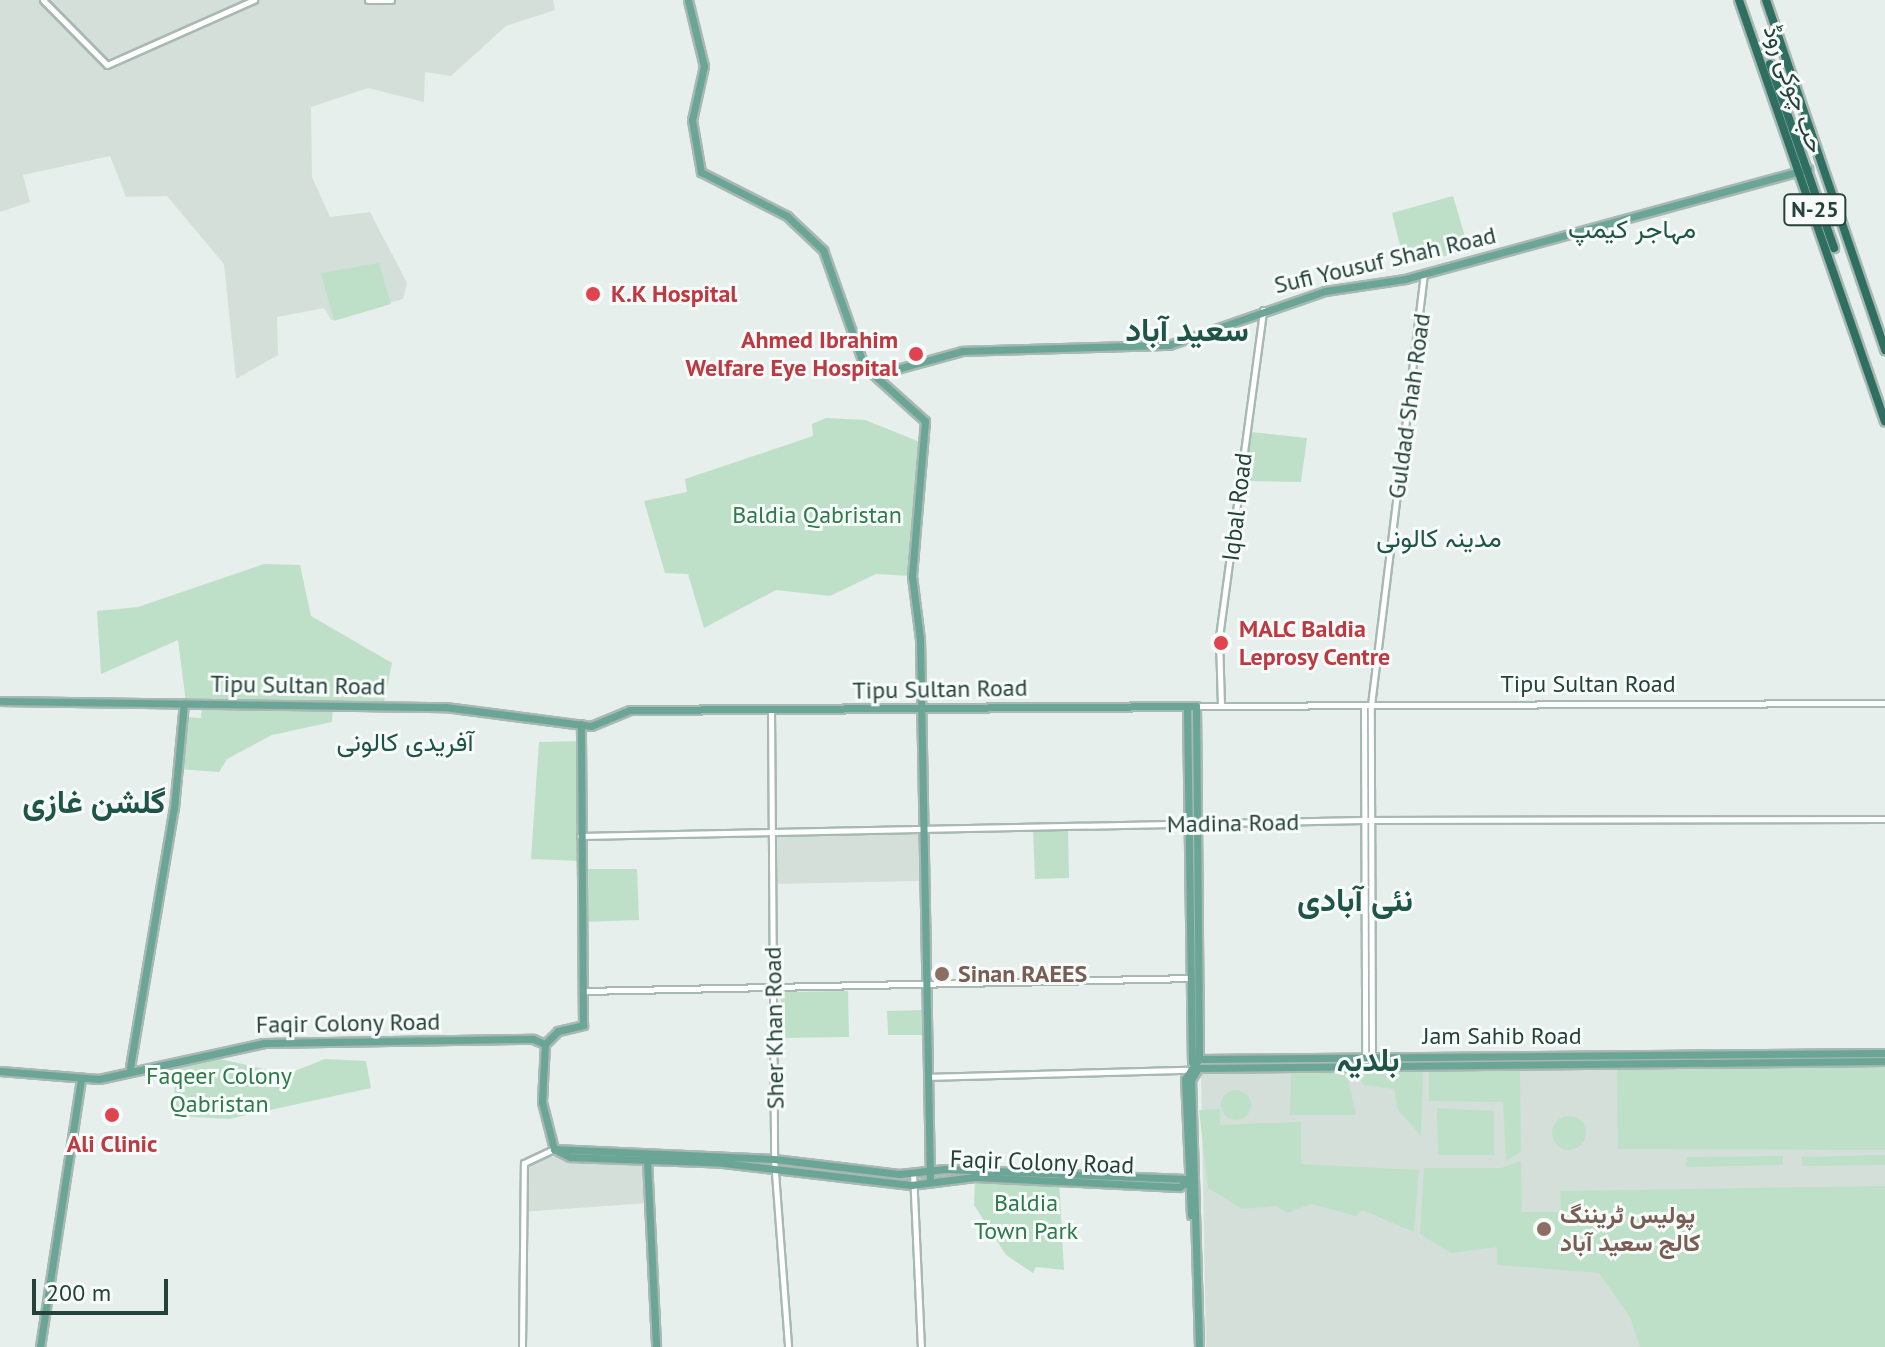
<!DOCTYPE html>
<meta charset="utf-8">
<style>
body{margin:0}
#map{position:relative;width:1885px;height:1347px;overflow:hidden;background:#e6efeb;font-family:"PT Sans",Vazirmatn,sans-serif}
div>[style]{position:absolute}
.built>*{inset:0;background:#d4dfda}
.green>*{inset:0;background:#bfe0c8}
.round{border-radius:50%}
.roads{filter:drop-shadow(2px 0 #a8b8b2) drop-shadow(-2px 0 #a8b8b2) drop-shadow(0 2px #a8b8b2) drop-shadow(0 -2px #a8b8b2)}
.minor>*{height:5px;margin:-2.5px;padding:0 2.5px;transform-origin:2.5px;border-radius:2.5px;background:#fff}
.major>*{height:7px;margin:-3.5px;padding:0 3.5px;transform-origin:3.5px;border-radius:3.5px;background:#6aa596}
.highway>*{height:8px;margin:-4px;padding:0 4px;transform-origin:4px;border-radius:4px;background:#2f6f62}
.dots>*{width:22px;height:22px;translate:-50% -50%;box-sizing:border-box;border:4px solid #f7fbf9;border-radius:50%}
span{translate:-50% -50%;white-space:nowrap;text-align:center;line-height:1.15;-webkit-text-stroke:6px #f7fbf9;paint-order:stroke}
.shield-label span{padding:2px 6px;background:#f7fbf9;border:2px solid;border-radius:6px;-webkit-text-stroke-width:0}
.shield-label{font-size:22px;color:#24423a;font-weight:700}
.street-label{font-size:24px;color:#24423a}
.health-label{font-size:24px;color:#be3a42;font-weight:700}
.left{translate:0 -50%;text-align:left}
.right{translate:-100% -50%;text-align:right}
.park-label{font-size:24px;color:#2d7a4b}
.education-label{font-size:24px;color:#785e54;font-weight:700}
.neighbourhood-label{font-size:26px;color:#1f5548}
.district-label{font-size:32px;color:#1f5548;font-weight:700}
.scale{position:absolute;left:32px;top:1279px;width:136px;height:36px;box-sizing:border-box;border:4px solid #24423a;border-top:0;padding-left:10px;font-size:24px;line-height:28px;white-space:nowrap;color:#24423a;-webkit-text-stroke:6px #f7fbf9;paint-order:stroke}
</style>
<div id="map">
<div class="built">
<div style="clip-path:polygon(0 0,553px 0,555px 10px,506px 26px,451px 76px,425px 72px,424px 102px,368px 88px,311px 107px,312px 177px,330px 217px,370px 212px,407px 283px,403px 299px,331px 320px,324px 308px,277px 317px,278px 355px,236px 379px,224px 264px,167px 196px,126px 197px,110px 156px,23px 175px,30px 202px,0 212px)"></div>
<div style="clip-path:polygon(923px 831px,922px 881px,772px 884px,772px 834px)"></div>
<div style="clip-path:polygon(1885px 1067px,1885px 1347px,1206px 1347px,1201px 1072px)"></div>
<div style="clip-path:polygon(562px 1156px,647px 1160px,649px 1203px,520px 1212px,525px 1159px)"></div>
</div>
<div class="green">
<div style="clip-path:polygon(1453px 196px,1469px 250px,1405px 266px,1392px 213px)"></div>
<div style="clip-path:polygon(379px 263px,391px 304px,334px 321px,321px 273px)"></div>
<div style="clip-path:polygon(826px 418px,865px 420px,925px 444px,911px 576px,876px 574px,830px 596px,776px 590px,704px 628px,688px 574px,665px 573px,644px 501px,687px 492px,685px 479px,813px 436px,812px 424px)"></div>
<div style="clip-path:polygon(1251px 432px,1307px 438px,1301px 482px,1246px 481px)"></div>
<div style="clip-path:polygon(264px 564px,300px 565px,311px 616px,392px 663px,383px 707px,333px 708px,332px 722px,272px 735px,227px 759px,219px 772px,178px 769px,183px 717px,201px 718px,202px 704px,186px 703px,178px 640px,101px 674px,97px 611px,138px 607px)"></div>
<div style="clip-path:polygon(579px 741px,580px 861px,531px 859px,539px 742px)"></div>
<div style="clip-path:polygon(1068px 828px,1069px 878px,1035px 879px,1033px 829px)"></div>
<div style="clip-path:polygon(580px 869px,637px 869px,639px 920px,580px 922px)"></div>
<div style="clip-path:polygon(848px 991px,849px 1037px,781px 1038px,781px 992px)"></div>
<div style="clip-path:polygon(925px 1010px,925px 1035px,888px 1035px,887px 1011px)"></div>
<div style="clip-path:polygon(215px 1058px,287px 1074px,325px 1059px,366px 1061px,371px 1088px,229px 1119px,176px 1116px,173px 1063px)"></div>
<div style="clip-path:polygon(1885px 1067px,1885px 1150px,1618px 1149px,1617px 1070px)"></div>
<div style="clip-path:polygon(1473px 1070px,1520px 1070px,1521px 1152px,1506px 1161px,1503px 1102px,1429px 1101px,1429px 1071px)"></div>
<div style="clip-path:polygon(1291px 1071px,1346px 1071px,1356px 1115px,1290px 1115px)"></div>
<div style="clip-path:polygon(1355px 1071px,1423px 1071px,1421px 1136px,1398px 1110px,1394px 1089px,1364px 1085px)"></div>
<div class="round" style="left:1221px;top:1090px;width:30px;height:30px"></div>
<div style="clip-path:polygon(1437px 1108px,1494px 1111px,1494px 1155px,1438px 1155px)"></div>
<div style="clip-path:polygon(1220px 1109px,1220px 1125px,1301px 1122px,1301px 1164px,1419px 1170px,1414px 1232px,1362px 1210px,1356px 1216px,1312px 1204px,1287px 1213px,1277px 1206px,1242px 1209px,1208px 1188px,1199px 1110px)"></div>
<div class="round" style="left:1552px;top:1116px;width:34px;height:34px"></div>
<div style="clip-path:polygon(1885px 1155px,1885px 1165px,1802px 1166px,1802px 1157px)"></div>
<div style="clip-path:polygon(1783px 1156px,1783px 1165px,1686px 1167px,1687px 1157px)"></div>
<div style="clip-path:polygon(1521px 1161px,1522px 1212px,1561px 1212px,1560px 1191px,1885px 1186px,1885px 1347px,1640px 1347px,1630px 1317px,1599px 1273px,1497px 1265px,1497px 1247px,1451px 1253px,1420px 1234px,1424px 1168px,1501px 1168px)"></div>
<div style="clip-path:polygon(975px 1177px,1059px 1179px,1064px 1270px,1036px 1267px,1033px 1273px,1006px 1255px,974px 1205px)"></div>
</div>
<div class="roads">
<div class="minor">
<div style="left:43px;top:0;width:91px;rotate:45.4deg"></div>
<div style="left:107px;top:65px;width:161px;rotate:-23.9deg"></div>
<div style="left:368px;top:0;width:23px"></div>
<div style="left:1364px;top:705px;width:360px;rotate:89.8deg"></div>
<div style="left:1196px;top:706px;width:689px;rotate:-0.25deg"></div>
<div style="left:1221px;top:706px;width:69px;rotate:-91.7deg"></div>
<div style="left:1219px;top:637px;width:330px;rotate:-82.3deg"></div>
<div style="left:771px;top:709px;width:450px;rotate:89.6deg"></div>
<div style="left:774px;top:1159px;width:189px;rotate:85.7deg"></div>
<div style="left:580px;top:836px;width:783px;rotate:-1.17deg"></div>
<div style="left:1363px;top:820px;width:522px;rotate:-0.11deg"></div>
<div style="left:583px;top:991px;width:608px;rotate:-1.22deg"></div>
<div style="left:1372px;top:1065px;width:360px;rotate:-90.2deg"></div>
<div style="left:1371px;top:705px;width:434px;rotate:-83deg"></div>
<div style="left:928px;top:1077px;width:258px;rotate:-1.6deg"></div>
<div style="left:913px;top:1172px;width:175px;rotate:87.4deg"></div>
<div style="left:522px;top:1347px;width:184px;rotate:-89.4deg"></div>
<div style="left:524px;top:1163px;width:33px;rotate:-25deg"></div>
</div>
<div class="major">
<div style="left:688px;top:0;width:68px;rotate:76.4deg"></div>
<div style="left:704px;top:66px;width:55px;rotate:102.5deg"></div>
<div style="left:692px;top:120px;width:53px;rotate:80.2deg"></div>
<div style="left:701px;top:172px;width:97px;rotate:27.1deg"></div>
<div style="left:787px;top:216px;width:50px;rotate:43.4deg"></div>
<div style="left:823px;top:250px;width:123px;rotate:70.5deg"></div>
<div style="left:864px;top:366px;width:82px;rotate:42deg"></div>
<div style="left:925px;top:421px;width:156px;rotate:94.8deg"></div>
<div style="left:912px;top:576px;width:64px;rotate:82.8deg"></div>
<div style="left:920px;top:639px;width:540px;rotate:88.94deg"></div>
<div style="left:875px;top:375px;width:90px;rotate:-15.4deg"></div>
<div style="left:962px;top:351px;width:207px;rotate:-1.7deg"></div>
<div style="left:1169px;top:345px;width:165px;rotate:-19.1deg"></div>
<div style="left:1325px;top:291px;width:81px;rotate:-8.5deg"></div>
<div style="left:1405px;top:279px;width:418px;rotate:-15.3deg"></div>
<div style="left:0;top:701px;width:445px;rotate:0.8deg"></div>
<div style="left:445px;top:707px;width:147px;rotate:7.4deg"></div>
<div style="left:591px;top:726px;width:42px;rotate:-22.3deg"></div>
<div style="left:630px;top:710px;width:566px;rotate:-0.4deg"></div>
<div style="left:1196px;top:706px;width:353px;rotate:89.5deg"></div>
<div style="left:1187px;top:707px;width:355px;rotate:89.2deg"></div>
<div style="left:545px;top:1044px;width:18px;rotate:-45deg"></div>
<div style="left:558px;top:1031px;width:26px;rotate:-13deg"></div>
<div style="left:583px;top:1025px;width:301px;rotate:-90.4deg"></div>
<div style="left:130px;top:1067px;width:263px;rotate:-80.4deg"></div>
<div style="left:174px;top:808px;width:105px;rotate:-84.6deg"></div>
<div style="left:0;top:1071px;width:99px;rotate:4.6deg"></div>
<div style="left:99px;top:1079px;width:169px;rotate:-12.3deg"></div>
<div style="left:264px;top:1043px;width:269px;rotate:-0.9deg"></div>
<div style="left:533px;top:1039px;width:13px;rotate:23deg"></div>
<div style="left:545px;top:1044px;width:58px;rotate:93deg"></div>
<div style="left:542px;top:1102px;width:49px;rotate:75.7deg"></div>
<div style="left:647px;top:1160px;width:187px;rotate:87.2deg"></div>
<div style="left:1185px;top:1179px;width:240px;rotate:-177.6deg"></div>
<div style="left:945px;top:1169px;width:46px;rotate:173.8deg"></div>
<div style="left:899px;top:1174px;width:126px;rotate:-173.2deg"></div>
<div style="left:774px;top:1159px;width:220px;rotate:-177.4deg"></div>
<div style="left:554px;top:1149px;width:18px;rotate:27deg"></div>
<div style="left:570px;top:1157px;width:153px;rotate:2.2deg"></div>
<div style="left:723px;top:1163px;width:189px;rotate:6.7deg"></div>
<div style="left:911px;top:1185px;width:64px;rotate:-7.1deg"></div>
<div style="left:975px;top:1177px;width:204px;rotate:2.8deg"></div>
<div style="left:1179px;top:1187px;width:17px;rotate:-28deg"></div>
<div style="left:1191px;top:1215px;width:136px;rotate:-92.5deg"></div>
<div style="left:1185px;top:1079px;width:24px;rotate:-55deg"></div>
<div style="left:1199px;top:1059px;width:686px;rotate:-0.5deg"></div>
<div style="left:40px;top:1347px;width:271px;rotate:-81.3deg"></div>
<div style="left:1199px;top:1347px;width:267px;rotate:-91.7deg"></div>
<div style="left:1191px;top:1080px;width:14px;rotate:-60deg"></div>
<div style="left:1198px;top:1068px;width:687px;rotate:-0.58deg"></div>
</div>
<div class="highway">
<div style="left:1739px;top:0;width:446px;rotate:70.9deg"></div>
<div style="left:1766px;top:0;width:370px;rotate:71.2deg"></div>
<div style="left:1770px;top:64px;width:195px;rotate:70.8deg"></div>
</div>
</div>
<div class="dots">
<div style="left:593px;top:294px;background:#e0444e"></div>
<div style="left:916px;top:354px;background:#e0444e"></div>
<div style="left:1221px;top:643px;background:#e0444e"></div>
<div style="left:942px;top:974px;background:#8d6e63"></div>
<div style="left:112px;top:1115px;background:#e0444e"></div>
<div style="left:1544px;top:1229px;background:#8d6e63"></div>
</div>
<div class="shield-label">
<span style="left:1815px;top:210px">N-25</span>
</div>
<div class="street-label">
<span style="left:1794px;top:89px;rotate:70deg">حب چوکی روڈ</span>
<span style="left:1385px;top:260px;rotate:-13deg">Sufi Yousuf Shah Road</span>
<span style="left:1409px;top:406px;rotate:-82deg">Guldad Shah Road</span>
<span style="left:1237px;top:507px;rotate:-83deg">Iqbal Road</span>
<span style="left:1588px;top:684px">Tipu Sultan Road</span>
<span style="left:298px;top:685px;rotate:1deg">Tipu Sultan Road</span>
<span style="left:940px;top:689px;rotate:-1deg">Tipu Sultan Road</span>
<span style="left:1233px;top:823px;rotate:-1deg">Madina Road</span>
<span style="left:348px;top:1023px;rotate:-1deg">Faqir Colony Road</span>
<span style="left:774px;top:1028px;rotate:-91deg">Sher Khan Road</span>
<span style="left:1502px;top:1036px">Jam Sahib Road</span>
<span style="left:1042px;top:1162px;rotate:2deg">Faqir Colony Road</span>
</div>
<div class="health-label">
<span class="left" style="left:611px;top:294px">K.K Hospital</span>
<span class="right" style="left:898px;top:354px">Ahmed Ibrahim<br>Welfare Eye Hospital</span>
<span class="left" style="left:1239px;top:643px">MALC Baldia<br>Leprosy Centre</span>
<span style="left:112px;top:1144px">Ali Clinic</span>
</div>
<div class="park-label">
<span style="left:817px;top:515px">Baldia Qabristan</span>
<span style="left:219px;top:1090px">Faqeer Colony<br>Qabristan</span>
<span style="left:1026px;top:1217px">Baldia<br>Town Park</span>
</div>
<div class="education-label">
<span class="left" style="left:958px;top:974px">Sinan RAEES</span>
<span class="left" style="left:1560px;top:1229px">پولیس ٹریننگ<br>کالج سعید آباد</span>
</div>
<div class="neighbourhood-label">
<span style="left:1632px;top:229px">مہاجر کیمپ</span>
<span style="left:1439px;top:538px">مدینہ کالونی</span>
<span style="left:405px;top:742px">آفریدی کالونی</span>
</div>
<div class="district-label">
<span style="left:1187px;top:329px">سعید آباد</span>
<span style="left:94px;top:801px">گلشن غازی</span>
<span style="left:1355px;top:899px">نئی آبادی</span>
<span style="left:1368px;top:1059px">بلدیہ</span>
</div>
<div class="scale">200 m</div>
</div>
